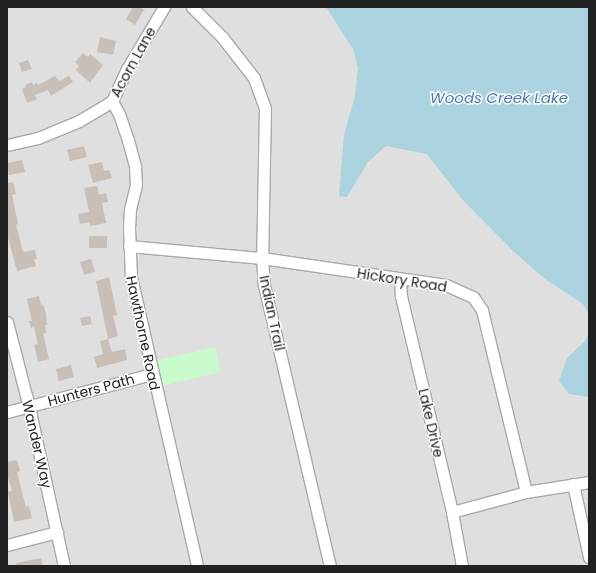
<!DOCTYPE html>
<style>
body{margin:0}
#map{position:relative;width:596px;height:573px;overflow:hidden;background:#f2efe9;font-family:Poppins,sans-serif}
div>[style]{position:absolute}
.residential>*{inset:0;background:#e0dfdf}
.park>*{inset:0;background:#c8facc}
.water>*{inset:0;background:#aad3df}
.building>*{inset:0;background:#c7bfb8}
.roads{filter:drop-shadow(1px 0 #a9a9a9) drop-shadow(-1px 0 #a9a9a9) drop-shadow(0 1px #a9a9a9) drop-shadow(0 -1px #a9a9a9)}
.minor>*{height:11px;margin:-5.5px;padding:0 5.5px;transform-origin:5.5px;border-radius:5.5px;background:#fff}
span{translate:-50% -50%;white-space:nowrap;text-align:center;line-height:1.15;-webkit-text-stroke:3px #fff;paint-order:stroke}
.street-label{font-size:14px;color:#222}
.water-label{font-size:15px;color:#4a7aab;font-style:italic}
.frame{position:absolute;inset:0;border:8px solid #222;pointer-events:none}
</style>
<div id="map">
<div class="residential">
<div style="clip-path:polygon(7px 7px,589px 7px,589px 566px,7px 566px)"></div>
</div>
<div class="park">
<div style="clip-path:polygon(215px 347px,221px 372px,161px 386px,155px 361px)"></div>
</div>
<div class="water">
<div style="clip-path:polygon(326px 7px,589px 7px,589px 315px,583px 304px,545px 279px,513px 251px,461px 198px,427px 154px,386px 146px,368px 162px,347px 197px,339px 196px,344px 135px,355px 96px,358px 68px,353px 49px)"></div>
<div style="clip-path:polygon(589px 333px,589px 397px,569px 394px,559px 381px,567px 358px,585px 341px)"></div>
</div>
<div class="building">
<div style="clip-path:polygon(133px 7px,140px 7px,144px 10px,135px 25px,126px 19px)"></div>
<div style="clip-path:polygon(100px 37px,116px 41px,113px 55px,97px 52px)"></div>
<div style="clip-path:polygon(83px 53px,88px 57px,90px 54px,103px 65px,90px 83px,76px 70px,79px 66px,75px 62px)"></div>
<div style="clip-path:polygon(28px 60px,32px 69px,22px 72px,19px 63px)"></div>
<div style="clip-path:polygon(55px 76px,59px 81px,69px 76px,73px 82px,51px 96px,48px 90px,35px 95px,37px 99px,27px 103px,22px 89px,26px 87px,25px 85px,32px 82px,33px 85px,37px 83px,38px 85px)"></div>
<div style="clip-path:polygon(84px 146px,87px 157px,70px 161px,67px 150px)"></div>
<div style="clip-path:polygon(22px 160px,25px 172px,9px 175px,7px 163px)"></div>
<div style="clip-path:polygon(102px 162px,104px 171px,109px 170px,112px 178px,93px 183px,88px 165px)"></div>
<div style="clip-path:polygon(13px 182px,16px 194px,12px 195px,18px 224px,16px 225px,23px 252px,35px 250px,37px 259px,34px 259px,36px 266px,17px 271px,7px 234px,7px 183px)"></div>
<div style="clip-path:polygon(97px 186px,99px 195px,106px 193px,108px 202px,102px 203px,106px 223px,90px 226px,89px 222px,80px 224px,78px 214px,89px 212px,84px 188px)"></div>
<div style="clip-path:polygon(89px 236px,107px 236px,107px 248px,89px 248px)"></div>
<div style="clip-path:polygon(91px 259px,95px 272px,84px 275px,80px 262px)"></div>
<div style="clip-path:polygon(109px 277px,117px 315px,113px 316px,118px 336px,108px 339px,96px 281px)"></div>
<div style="clip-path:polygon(39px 296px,41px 305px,43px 304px,46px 314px,47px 325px,45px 325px,46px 333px,43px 334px,49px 359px,38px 362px,34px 345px,38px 344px,34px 327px,31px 328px,29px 321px,32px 321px,27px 299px)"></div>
<div style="clip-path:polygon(90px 316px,92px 324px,82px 326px,80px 318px)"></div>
<div style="clip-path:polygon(108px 339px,112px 352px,125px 349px,127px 360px,97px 368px,94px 357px,103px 354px,100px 341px)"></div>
<div style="clip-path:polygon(71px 365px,74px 377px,59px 381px,56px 369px)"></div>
<div style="clip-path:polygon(17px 460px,20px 471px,17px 472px,26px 507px,29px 506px,32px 518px,14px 522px,8px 492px,12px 491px,7px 474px,7px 462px)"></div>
<div style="clip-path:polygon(41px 558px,43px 566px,17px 566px,16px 563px)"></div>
</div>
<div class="roads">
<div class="minor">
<div style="left:192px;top:7px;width:42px;rotate:45deg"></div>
<div style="left:222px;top:37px;width:52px;rotate:52deg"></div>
<div style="left:254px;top:78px;width:32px;rotate:70deg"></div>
<div style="left:265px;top:108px;width:150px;rotate:91.1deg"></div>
<div style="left:262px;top:258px;width:27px;rotate:86deg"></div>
<div style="left:264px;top:285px;width:289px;rotate:76.8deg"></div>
<div style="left:112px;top:101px;width:15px;rotate:62deg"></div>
<div style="left:119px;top:114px;width:28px;rotate:71deg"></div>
<div style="left:128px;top:140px;width:28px;rotate:75deg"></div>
<div style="left:135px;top:167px;width:18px;rotate:87deg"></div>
<div style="left:136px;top:185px;width:25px;rotate:104deg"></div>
<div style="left:130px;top:209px;width:19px;rotate:93deg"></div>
<div style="left:129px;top:228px;width:49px;rotate:87.7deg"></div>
<div style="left:131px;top:277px;width:296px;rotate:77.1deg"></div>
<div style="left:7px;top:145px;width:32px;rotate:-13deg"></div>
<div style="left:38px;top:138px;width:44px;rotate:-22.5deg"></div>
<div style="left:79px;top:121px;width:39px;rotate:-31deg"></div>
<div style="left:112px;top:101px;width:35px;rotate:-65deg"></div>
<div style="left:127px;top:69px;width:72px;rotate:-59.2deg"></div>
<div style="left:129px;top:246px;width:134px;rotate:5.2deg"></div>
<div style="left:262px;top:258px;width:186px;rotate:8.3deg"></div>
<div style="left:446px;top:285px;width:30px;rotate:24deg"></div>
<div style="left:473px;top:297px;width:16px;rotate:55deg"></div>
<div style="left:482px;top:310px;width:187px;rotate:76.4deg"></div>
<div style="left:400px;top:279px;width:17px;rotate:87deg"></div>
<div style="left:401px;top:296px;width:222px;rotate:76.7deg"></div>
<div style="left:452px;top:512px;width:55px;rotate:79.5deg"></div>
<div style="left:7px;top:322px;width:88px;rotate:75.5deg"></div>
<div style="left:29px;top:407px;width:163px;rotate:77.6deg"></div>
<div style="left:7px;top:412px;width:150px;rotate:-14.7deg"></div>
<div style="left:573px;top:484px;width:75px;rotate:77.6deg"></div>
<div style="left:452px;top:512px;width:77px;rotate:-15.1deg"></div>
<div style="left:526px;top:492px;width:64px;rotate:-9deg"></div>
<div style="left:7px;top:545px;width:52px;rotate:-14.6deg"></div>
</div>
</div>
<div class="street-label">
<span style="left:133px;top:62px;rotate:-61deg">Acorn Lane</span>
<span style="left:402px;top:280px;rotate:9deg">Hickory Road</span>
<span style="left:272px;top:313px;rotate:78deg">Indian Trail</span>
<span style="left:143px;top:333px;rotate:78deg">Hawthorne Road</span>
<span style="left:91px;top:390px;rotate:-15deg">Hunters Path</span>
<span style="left:431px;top:423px;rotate:77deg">Lake Drive</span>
<span style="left:37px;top:444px;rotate:77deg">Wander Way</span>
</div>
<div class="water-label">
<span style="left:499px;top:98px">Woods Creek Lake</span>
</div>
<div class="frame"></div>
</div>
